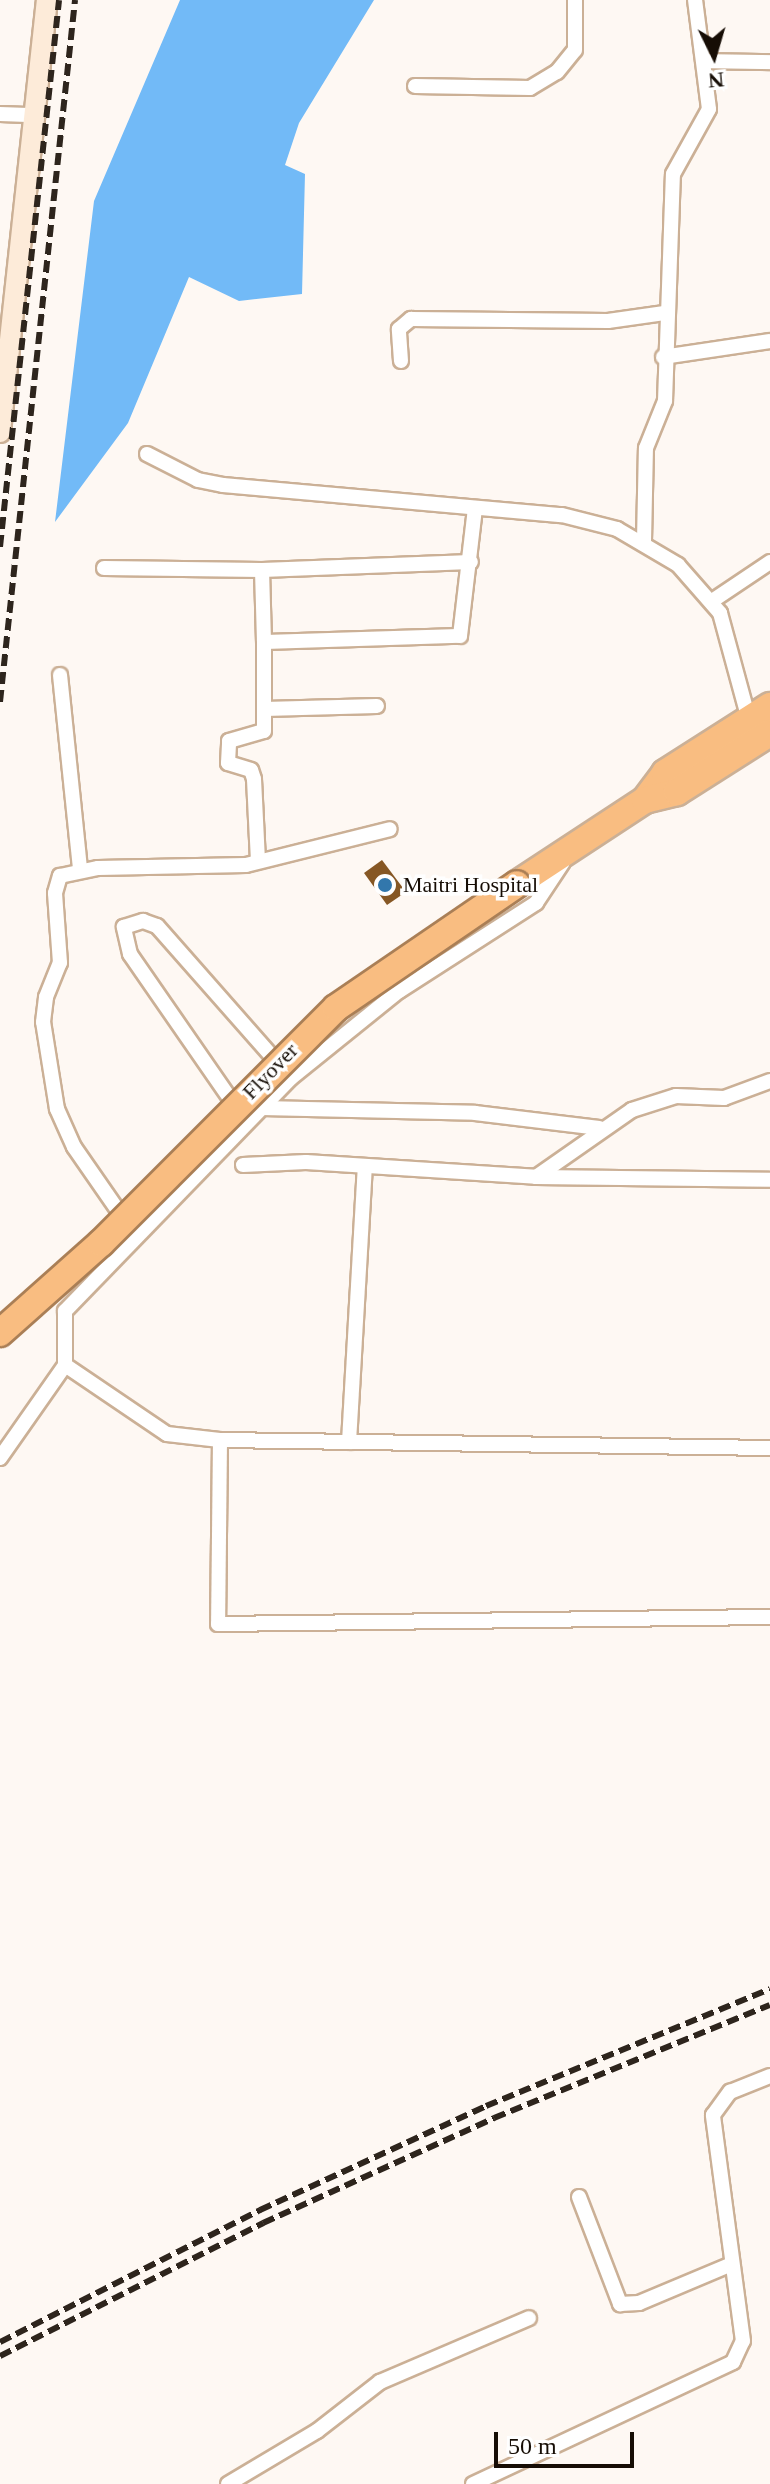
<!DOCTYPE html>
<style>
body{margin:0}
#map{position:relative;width:770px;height:2484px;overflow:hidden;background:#fef8f3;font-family:Georgia,serif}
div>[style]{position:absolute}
.water>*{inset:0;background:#72baf7}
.building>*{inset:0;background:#865724}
.roads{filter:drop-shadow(2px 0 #cbb096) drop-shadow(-2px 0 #cbb096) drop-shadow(0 2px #cbb096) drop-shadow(0 -2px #cbb096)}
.street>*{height:14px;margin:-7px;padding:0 7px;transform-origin:7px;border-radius:7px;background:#fff}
.secondary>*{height:20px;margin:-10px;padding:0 10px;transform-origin:10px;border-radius:10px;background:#fdebd9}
.highway>*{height:26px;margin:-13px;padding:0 13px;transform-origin:13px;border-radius:13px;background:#f9bd81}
.rail>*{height:6px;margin-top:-3px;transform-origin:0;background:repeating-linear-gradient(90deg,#2e251d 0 12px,transparent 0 18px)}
.bridges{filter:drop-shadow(2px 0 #aa7f56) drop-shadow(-2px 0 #aa7f56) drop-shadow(0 2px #aa7f56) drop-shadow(0 -2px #aa7f56)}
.highway-bridge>*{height:26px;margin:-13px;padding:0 13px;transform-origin:13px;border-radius:13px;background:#f9bd81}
.dots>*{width:22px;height:22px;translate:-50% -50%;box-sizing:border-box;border:4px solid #fff;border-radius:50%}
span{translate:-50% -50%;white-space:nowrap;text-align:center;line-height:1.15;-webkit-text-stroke:7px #fff;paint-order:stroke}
.poi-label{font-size:22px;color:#160d05}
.left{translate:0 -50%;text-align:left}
.street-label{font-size:22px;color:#160d05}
.north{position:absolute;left:674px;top:16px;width:80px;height:80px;-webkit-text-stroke:6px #fff;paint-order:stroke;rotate:175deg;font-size:22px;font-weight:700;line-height:32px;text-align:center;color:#160d05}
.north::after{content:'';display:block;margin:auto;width:28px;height:36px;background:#160d05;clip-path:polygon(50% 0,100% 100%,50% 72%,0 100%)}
.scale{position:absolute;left:494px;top:2432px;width:140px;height:36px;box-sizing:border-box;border:4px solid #160d05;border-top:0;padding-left:10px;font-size:24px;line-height:28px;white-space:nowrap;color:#160d05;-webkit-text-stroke:6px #fff;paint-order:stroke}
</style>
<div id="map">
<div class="water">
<div style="clip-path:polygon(180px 0,374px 0,299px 123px,285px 165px,305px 174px,302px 294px,239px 301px,189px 277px,128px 423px,55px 522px,94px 201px)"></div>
</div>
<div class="building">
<div style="clip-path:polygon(382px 860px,406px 892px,387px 905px,364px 873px)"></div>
</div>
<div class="roads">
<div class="street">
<div style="left:705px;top:61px;width:65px;rotate:0.9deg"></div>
<div style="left:415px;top:86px;width:115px;rotate:1deg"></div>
<div style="left:530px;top:88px;width:31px;rotate:-31deg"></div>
<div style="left:557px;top:72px;width:28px;rotate:-51deg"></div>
<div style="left:575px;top:50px;width:50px;rotate:-90deg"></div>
<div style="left:0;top:114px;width:35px;rotate:2deg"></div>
<div style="left:663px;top:357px;width:108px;rotate:-8.5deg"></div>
<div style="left:401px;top:361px;width:32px;rotate:-94deg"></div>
<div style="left:399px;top:329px;width:16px;rotate:-40deg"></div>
<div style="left:411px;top:319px;width:197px;rotate:0.6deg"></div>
<div style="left:608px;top:321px;width:57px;rotate:-8.1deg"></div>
<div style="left:147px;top:454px;width:57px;rotate:27deg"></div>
<div style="left:198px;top:480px;width:25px;rotate:11deg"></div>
<div style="left:223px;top:485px;width:340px;rotate:5.1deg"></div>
<div style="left:562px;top:515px;width:57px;rotate:14.3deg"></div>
<div style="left:617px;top:529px;width:71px;rotate:30.5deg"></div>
<div style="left:678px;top:565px;width:64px;rotate:48.8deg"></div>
<div style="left:720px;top:613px;width:111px;rotate:74.8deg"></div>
<div style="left:644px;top:541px;width:93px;rotate:-88.8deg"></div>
<div style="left:646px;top:448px;width:51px;rotate:-68deg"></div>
<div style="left:665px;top:401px;width:227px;rotate:-88deg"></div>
<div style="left:673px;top:174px;width:74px;rotate:-61deg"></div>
<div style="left:709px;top:109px;width:110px;rotate:-97.3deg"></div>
<div style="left:104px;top:568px;width:158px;rotate:0.7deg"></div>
<div style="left:262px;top:570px;width:209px;rotate:-2.2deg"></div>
<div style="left:262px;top:570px;width:72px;rotate:88.4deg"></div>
<div style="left:264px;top:642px;width:196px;rotate:-1.8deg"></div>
<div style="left:460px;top:636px;width:128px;rotate:-83.3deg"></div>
<div style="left:712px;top:601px;width:70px;rotate:-33.9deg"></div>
<div style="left:60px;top:675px;width:195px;rotate:84.1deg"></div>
<div style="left:264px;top:709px;width:113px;rotate:-1.5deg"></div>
<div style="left:258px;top:861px;width:82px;rotate:-92.8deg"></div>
<div style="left:254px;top:779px;width:9px;rotate:-108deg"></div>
<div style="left:251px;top:770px;width:24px;rotate:-163deg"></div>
<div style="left:228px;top:763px;width:22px;rotate:-87deg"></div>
<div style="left:229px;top:741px;width:36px;rotate:-16deg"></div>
<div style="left:264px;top:731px;width:89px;rotate:-90deg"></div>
<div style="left:262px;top:1108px;width:213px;rotate:1.3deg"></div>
<div style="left:475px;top:1113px;width:125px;rotate:6.9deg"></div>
<div style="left:240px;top:1113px;width:193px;rotate:-124.7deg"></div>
<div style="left:130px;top:954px;width:28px;rotate:-103deg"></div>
<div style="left:124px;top:927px;width:20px;rotate:-18deg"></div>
<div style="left:143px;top:921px;width:15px;rotate:20deg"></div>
<div style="left:157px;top:926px;width:189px;rotate:48.6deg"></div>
<div style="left:243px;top:1165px;width:63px;rotate:-2.7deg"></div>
<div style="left:306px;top:1162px;width:230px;rotate:3.7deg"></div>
<div style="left:536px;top:1177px;width:234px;rotate:0.7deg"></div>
<div style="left:536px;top:1177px;width:117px;rotate:-34.9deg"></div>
<div style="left:632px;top:1110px;width:46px;rotate:-17.7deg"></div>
<div style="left:676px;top:1096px;width:48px;rotate:2.4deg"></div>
<div style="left:724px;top:1098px;width:49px;rotate:-20.3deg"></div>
<div style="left:126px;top:1222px;width:91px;rotate:-124.7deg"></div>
<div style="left:74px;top:1147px;width:42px;rotate:-114.1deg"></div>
<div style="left:57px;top:1109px;width:88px;rotate:-99.1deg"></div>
<div style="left:43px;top:1022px;width:25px;rotate:-83deg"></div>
<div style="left:46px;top:997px;width:37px;rotate:-68deg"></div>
<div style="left:60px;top:963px;width:70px;rotate:-94.1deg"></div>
<div style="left:55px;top:893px;width:18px;rotate:-74deg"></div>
<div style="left:60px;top:876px;width:39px;rotate:-12deg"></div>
<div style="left:98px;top:868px;width:148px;rotate:-1.2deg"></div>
<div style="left:246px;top:865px;width:148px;rotate:-14deg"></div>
<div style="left:65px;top:1365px;width:123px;rotate:34.1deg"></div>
<div style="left:167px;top:1434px;width:53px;rotate:6.5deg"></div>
<div style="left:220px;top:1440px;width:550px;rotate:0.83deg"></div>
<div style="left:220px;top:1440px;width:184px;rotate:90.6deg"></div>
<div style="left:218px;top:1624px;width:552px;rotate:-0.73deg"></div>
<div style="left:349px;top:1442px;width:276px;rotate:-86.7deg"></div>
<div style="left:0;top:1458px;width:113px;rotate:-55deg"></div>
<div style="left:65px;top:1365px;width:54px;rotate:-90deg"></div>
<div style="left:65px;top:1311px;width:325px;rotate:-45.9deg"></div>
<div style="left:291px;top:1078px;width:139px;rotate:-38.9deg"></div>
<div style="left:399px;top:991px;width:163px;rotate:-32.7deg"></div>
<div style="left:536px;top:903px;width:49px;rotate:-56.6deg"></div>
<div style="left:579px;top:2197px;width:115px;rotate:69deg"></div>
<div style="left:620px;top:2304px;width:19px;rotate:-3deg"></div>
<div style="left:639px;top:2303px;width:101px;rotate:-22.8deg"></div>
<div style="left:228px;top:2484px;width:104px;rotate:-30.8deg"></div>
<div style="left:317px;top:2431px;width:80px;rotate:-37.9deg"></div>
<div style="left:380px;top:2382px;width:162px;rotate:-23.2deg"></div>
<div style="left:473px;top:2484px;width:287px;rotate:-25.1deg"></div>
<div style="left:733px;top:2362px;width:23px;rotate:-65deg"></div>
<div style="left:743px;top:2341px;width:228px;rotate:-97.6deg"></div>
<div style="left:713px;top:2115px;width:29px;rotate:-54deg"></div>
<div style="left:730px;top:2092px;width:43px;rotate:-21.8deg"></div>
</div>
<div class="secondary">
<div style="left:0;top:432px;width:435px;rotate:-83.8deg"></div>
</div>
<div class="highway">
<div style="left:645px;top:800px;width:34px;rotate:-53deg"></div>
<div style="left:665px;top:773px;width:125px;rotate:-32.5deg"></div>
<div style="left:517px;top:884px;width:153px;rotate:-33.3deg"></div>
<div style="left:645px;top:800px;width:33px;rotate:-14deg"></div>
<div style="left:677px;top:792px;width:110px;rotate:-32.4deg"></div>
</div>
</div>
<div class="rail">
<div style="left:0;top:547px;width:550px;rotate:-83.84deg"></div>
<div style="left:0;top:702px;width:706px;rotate:-83.9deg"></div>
<div style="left:0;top:2342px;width:292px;rotate:-26.9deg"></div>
<div style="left:260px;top:2210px;width:249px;rotate:-24.7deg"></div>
<div style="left:486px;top:2106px;width:307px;rotate:-22.4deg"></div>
<div style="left:0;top:2356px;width:295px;rotate:-26.8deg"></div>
<div style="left:263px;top:2223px;width:254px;rotate:-24.4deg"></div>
<div style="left:494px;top:2118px;width:298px;rotate:-22.3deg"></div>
</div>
<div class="bridges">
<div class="highway-bridge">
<div style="left:0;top:1333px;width:135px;rotate:-41.7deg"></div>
<div style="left:101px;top:1243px;width:332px;rotate:-45deg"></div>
<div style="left:336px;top:1008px;width:219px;rotate:-34.4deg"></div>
</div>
</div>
<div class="dots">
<div style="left:385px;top:885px;background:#3277ac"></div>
</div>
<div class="poi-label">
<span class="left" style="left:403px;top:885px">Maitri Hospital</span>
</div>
<div class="street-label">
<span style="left:270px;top:1071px;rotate:-46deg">Flyover</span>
</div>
<div class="north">N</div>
<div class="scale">50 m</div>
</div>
